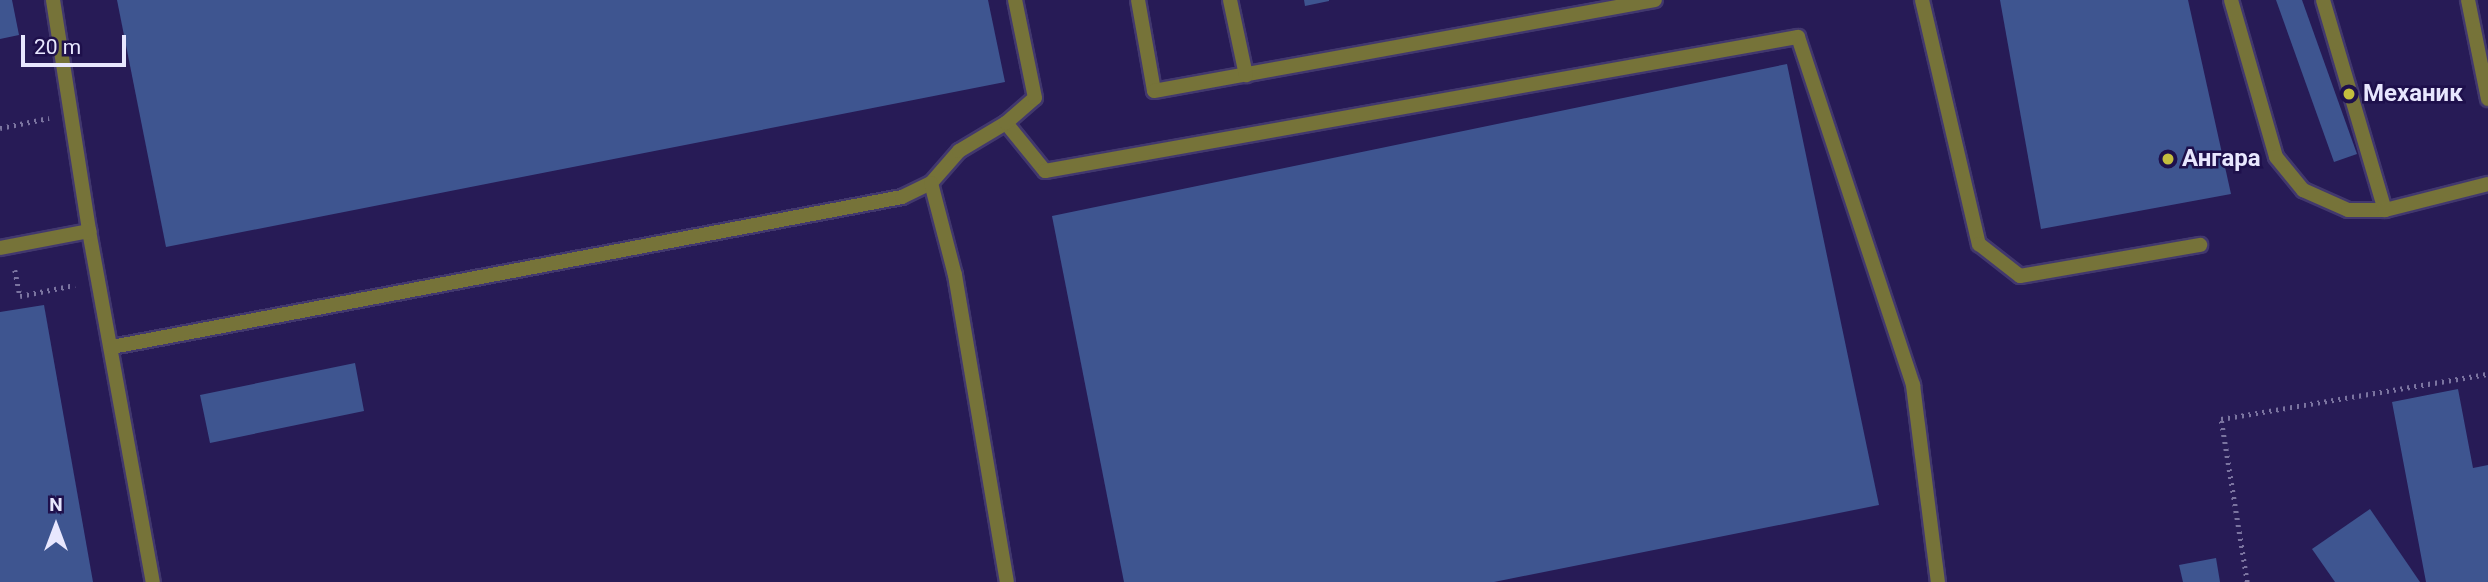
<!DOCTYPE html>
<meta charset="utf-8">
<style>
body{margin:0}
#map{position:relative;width:2488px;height:582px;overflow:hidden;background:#271b56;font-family:Roboto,sans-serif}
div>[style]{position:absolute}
.building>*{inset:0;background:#3e5590}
.path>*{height:4.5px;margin-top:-2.25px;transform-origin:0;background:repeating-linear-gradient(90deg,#7b74a0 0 2px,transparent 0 7px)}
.roads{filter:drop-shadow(2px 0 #42386e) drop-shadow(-2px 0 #42386e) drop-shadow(0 2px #42386e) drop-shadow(0 -2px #42386e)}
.service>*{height:14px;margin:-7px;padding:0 7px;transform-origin:7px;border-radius:7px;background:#767339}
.dots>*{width:19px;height:19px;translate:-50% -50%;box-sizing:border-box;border:4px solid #1e104b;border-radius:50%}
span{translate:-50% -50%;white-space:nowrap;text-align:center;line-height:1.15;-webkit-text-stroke:5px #1e104b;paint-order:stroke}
.poi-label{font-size:24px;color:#e8e7fe;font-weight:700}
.left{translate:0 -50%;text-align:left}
.north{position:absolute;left:21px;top:491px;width:70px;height:70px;-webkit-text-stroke:5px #1e104b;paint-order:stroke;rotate:0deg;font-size:19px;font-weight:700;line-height:28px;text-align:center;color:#e8e7fe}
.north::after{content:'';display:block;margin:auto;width:24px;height:32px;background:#e8e7fe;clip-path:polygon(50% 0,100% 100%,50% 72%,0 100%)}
.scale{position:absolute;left:21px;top:35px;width:105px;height:32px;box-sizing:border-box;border:4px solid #e8e7fe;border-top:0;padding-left:9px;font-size:21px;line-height:24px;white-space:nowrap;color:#e8e7fe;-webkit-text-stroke:5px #1e104b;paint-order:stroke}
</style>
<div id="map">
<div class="building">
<div style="clip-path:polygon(0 0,12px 0,19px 35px,0 39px)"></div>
<div style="clip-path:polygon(117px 0,988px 0,1005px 82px,166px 247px)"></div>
<div style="clip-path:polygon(1304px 0,1329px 0,1329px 1px,1305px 6px)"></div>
<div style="clip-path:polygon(2000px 0,2188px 0,2231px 194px,2041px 229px)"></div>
<div style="clip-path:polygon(2276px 0,2302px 0,2357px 154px,2334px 162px)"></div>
<div style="clip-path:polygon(1787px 64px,1879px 505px,1494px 582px,1124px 582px,1052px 216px)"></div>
<div style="clip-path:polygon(44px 305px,93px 582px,0 582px,0 312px)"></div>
<div style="clip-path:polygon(355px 363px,364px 411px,210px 443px,200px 395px)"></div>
<div style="clip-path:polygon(2458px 389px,2473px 468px,2488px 465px,2488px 582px,2426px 582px,2392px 402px)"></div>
<div style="clip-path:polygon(2370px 509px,2420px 582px,2335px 582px,2312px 549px)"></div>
<div style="clip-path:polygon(2216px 558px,2220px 582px,2183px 582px,2179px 565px)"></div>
</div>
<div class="path">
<div style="left:0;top:128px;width:50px;rotate:-11.5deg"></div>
<div style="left:15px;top:270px;width:26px;rotate:79deg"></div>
<div style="left:20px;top:296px;width:56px;rotate:-11.3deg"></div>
<div style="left:2247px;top:582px;width:165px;rotate:-99.1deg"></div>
<div style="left:2221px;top:419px;width:271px;rotate:-9.6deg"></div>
</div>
<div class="roads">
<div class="service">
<div style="left:53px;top:0;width:234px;rotate:81.1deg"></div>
<div style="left:89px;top:231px;width:357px;rotate:79.7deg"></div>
<div style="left:1138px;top:0;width:92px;rotate:80deg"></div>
<div style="left:1154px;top:91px;width:509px;rotate:-10.29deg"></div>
<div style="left:1230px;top:0;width:77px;rotate:78deg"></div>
<div style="left:1922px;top:0;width:251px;rotate:76.9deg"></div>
<div style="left:1979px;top:244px;width:52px;rotate:38deg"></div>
<div style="left:2020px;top:276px;width:183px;rotate:-9.8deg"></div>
<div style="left:2231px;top:0;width:163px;rotate:74deg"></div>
<div style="left:2276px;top:157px;width:43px;rotate:50.7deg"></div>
<div style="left:2303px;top:190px;width:49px;rotate:24deg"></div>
<div style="left:2348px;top:210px;width:37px"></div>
<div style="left:2323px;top:0;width:219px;rotate:73.6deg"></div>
<div style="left:2385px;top:210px;width:106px;rotate:-14.2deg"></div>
<div style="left:2468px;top:0;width:101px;rotate:78.6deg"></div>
<div style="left:1006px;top:123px;width:62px;rotate:50.9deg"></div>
<div style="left:1045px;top:171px;width:765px;rotate:-10.09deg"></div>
<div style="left:1798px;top:37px;width:367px;rotate:71.7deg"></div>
<div style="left:1913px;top:385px;width:199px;rotate:82.8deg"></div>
<div style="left:931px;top:183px;width:43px;rotate:-48.8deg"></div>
<div style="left:959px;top:151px;width:55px;rotate:-30.8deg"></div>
<div style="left:1006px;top:123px;width:38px;rotate:-41deg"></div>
<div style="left:1035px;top:98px;width:100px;rotate:-101.5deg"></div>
<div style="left:0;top:248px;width:91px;rotate:-10.8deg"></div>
<div style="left:112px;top:347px;width:804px;rotate:-10.75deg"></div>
<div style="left:902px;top:197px;width:32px;rotate:-26deg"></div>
<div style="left:931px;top:183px;width:95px;rotate:75.4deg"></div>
<div style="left:955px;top:275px;width:311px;rotate:80.4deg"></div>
</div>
</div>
<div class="dots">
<div style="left:2349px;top:94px;background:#c3bd3e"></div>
<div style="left:2168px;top:159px;background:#c3bd3e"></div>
</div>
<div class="poi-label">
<span class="left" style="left:2363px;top:94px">Механик</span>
<span class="left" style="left:2182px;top:159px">Ангара</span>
</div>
<div class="north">N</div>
<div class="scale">20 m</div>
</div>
